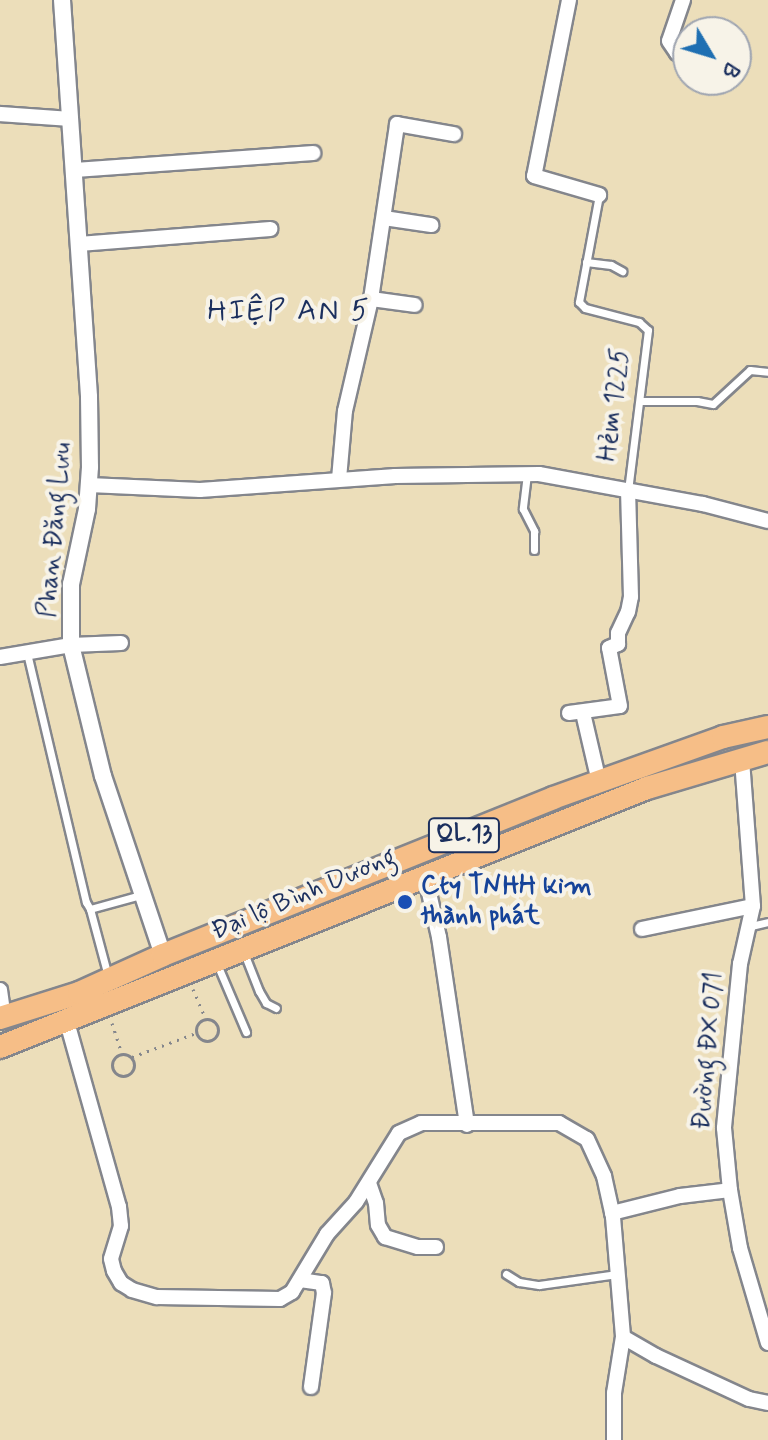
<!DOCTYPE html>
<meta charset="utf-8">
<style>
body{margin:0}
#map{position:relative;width:768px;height:1440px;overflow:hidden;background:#ecdeba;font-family:Mynerve,sans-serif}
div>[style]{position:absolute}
.path>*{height:3px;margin-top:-1.5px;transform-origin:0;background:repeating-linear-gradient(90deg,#84868c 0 2px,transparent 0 8px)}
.path>.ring{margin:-1.5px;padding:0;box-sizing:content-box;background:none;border:3px solid #84868c;border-radius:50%}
.roads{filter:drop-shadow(2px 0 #84868c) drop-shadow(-2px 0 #84868c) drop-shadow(0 2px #84868c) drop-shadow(0 -2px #84868c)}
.service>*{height:7px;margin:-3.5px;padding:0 3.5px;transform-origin:3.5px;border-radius:3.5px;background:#fff}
.minor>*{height:14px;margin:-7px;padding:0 7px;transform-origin:7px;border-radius:7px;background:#fff}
.tertiary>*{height:16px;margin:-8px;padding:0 8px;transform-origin:8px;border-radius:8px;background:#fff}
.trunk>*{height:22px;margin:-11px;padding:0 11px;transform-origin:11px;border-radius:11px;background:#f6be87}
.dots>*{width:22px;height:22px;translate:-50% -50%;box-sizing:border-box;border:4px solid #f7f3e8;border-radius:50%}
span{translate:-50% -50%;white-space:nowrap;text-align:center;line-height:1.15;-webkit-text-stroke:8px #f7f3e8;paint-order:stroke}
.shield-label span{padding:2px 6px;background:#f7f3e8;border:2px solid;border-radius:6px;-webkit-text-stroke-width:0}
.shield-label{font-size:24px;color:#1b2f5e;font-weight:700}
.street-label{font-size:26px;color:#1b2f5e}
.transit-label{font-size:26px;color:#164399;font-weight:700}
.left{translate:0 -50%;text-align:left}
.quarter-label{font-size:30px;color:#1b2f5e;letter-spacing:2px}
.north{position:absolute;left:672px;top:16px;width:80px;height:80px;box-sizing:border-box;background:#f7f3e8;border:2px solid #9fa5b1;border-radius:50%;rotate:128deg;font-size:22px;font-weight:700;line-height:32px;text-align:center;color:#1b2f5e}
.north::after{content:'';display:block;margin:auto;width:28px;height:36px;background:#1f6fb2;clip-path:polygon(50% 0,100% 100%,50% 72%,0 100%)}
</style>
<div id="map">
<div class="path">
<div style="left:193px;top:989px;width:33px;rotate:67deg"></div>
<div class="ring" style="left:196px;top:1019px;width:19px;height:19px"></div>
<div style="left:112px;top:1023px;width:32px;rotate:72deg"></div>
<div class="ring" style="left:112px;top:1054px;width:19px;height:19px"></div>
<div style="left:132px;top:1057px;width:68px;rotate:-20.6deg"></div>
</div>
<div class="roads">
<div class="service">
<div style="left:599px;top:195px;width:109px;rotate:100.6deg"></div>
<div style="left:579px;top:302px;width:8px;rotate:45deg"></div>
<div style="left:585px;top:308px;width:56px;rotate:14.5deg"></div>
<div style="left:639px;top:322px;width:12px;rotate:42deg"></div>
<div style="left:648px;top:330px;width:162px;rotate:97.1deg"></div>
<div style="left:586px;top:262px;width:25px;rotate:7deg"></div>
<div style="left:611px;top:265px;width:13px;rotate:29deg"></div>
<div style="left:640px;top:401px;width:57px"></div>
<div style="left:697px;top:401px;width:16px;rotate:11deg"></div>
<div style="left:713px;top:404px;width:50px;rotate:-42.6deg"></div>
<div style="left:750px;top:370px;width:18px;rotate:6deg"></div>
<div style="left:527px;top:474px;width:35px;rotate:97deg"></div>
<div style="left:523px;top:509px;width:25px;rotate:63deg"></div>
<div style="left:534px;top:531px;width:19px;rotate:90deg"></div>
<div style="left:27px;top:653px;width:256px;rotate:76.7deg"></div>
<div style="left:86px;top:902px;width:8px;rotate:60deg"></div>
<div style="left:90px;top:909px;width:53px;rotate:-15.4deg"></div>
<div style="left:90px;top:909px;width:69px;rotate:75deg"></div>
<div style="left:751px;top:926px;width:17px;rotate:-13deg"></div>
<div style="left:244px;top:953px;width:41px;rotate:68.5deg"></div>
<div style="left:259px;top:991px;width:14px;rotate:60deg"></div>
<div style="left:266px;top:1003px;width:11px;rotate:27deg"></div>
<div style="left:217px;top:964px;width:74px;rotate:66.9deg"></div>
<div style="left:506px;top:1274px;width:15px;rotate:32deg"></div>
<div style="left:519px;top:1282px;width:20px;rotate:9deg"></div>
<div style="left:539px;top:1285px;width:79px;rotate:-8deg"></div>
</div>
<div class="minor">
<div style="left:569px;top:0;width:179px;rotate:101.2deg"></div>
<div style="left:534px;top:176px;width:68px;rotate:16.3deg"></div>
<div style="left:683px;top:0;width:43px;rotate:108.9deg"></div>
<div style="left:669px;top:41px;width:14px;rotate:56deg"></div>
<div style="left:677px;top:53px;width:12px;rotate:24deg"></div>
<div style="left:0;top:114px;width:71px;rotate:4deg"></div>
<div style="left:75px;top:170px;width:239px;rotate:-4.1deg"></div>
<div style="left:384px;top:218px;width:48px;rotate:8.5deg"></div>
<div style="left:79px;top:244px;width:192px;rotate:-4.5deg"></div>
<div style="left:371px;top:299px;width:44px;rotate:7.8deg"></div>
<div style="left:339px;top:479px;width:68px;rotate:-85deg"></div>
<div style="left:345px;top:411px;width:115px;rotate:-76.9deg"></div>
<div style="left:371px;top:299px;width:177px;rotate:-81.5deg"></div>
<div style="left:397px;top:124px;width:58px;rotate:10deg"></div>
<div style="left:89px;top:485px;width:111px;rotate:2.6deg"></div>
<div style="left:200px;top:490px;width:196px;rotate:-4.1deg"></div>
<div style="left:395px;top:476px;width:144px;rotate:-0.8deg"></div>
<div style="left:539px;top:474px;width:167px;rotate:10.4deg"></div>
<div style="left:703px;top:504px;width:67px;rotate:14.7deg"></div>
<div style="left:0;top:657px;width:72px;rotate:-9.6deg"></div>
<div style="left:71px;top:645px;width:50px;rotate:-2.3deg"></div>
<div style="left:569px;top:713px;width:51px;rotate:-7.8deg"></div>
<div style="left:620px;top:706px;width:59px;rotate:-100.7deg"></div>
<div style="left:609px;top:648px;width:10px;rotate:-24deg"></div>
<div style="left:618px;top:644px;width:11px;rotate:-90deg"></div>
<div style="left:618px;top:633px;width:23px;rotate:-65deg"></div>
<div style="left:628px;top:612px;width:15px;rotate:-79deg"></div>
<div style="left:631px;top:597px;width:106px;rotate:-91.6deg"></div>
<div style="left:583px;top:713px;width:71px;rotate:76.9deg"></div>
<div style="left:742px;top:760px;width:146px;rotate:85.7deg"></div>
<div style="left:753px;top:906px;width:59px;rotate:102.6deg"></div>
<div style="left:740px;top:964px;width:165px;rotate:95.6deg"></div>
<div style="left:724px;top:1128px;width:62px;rotate:84.5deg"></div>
<div style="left:730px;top:1190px;width:59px;rotate:80.2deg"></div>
<div style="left:740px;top:1248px;width:99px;rotate:73.6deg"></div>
<div style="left:425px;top:875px;width:64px;rotate:77.3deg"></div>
<div style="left:439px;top:937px;width:190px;rotate:81.5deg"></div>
<div style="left:642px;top:929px;width:113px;rotate:-11.7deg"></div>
<div style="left:0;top:990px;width:27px;rotate:82deg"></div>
<div style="left:67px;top:1022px;width:192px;rotate:74.3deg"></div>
<div style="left:119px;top:1207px;width:19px;rotate:84deg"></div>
<div style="left:121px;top:1226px;width:34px;rotate:107deg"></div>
<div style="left:111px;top:1259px;width:12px;rotate:76deg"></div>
<div style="left:114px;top:1271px;width:14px;rotate:60deg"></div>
<div style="left:121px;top:1283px;width:13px;rotate:32deg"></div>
<div style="left:132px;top:1290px;width:26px;rotate:16deg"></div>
<div style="left:157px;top:1297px;width:123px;rotate:0.9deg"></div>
<div style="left:280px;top:1299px;width:14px;rotate:-30deg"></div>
<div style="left:292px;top:1292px;width:68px;rotate:-58.9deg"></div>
<div style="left:327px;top:1234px;width:43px;rotate:-47.8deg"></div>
<div style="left:356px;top:1202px;width:81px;rotate:-58.1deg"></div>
<div style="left:399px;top:1133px;width:24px;rotate:-24deg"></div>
<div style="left:421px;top:1123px;width:138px"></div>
<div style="left:559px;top:1123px;width:32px;rotate:30deg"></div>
<div style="left:587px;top:1139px;width:41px;rotate:65.3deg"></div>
<div style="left:604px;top:1176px;width:42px;rotate:77.6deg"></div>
<div style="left:613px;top:1217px;width:120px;rotate:85.2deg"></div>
<div style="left:623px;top:1337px;width:38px;rotate:30deg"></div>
<div style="left:656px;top:1356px;width:102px;rotate:24.8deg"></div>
<div style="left:749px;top:1399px;width:19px;rotate:12deg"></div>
<div style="left:369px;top:1183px;width:21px;rotate:71deg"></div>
<div style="left:376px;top:1203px;width:22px;rotate:85deg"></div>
<div style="left:378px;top:1225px;width:14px;rotate:60deg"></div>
<div style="left:385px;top:1237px;width:34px;rotate:17deg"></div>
<div style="left:418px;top:1247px;width:18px"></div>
<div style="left:612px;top:1213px;width:70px;rotate:-14deg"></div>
<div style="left:680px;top:1196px;width:50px;rotate:-6.8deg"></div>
<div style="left:300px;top:1280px;width:22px;rotate:8deg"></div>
<div style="left:322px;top:1283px;width:10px;rotate:79deg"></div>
<div style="left:324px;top:1293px;width:95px;rotate:97.9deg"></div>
<div style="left:614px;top:1440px;width:47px;rotate:-90deg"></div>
<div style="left:614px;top:1393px;width:57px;rotate:-80.9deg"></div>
</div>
<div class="tertiary">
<div style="left:62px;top:0;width:398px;rotate:86.1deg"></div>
<div style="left:89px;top:397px;width:70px;rotate:89.2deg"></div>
<div style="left:90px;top:467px;width:42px;rotate:94.1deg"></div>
<div style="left:87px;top:509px;width:77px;rotate:102deg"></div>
<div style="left:71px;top:584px;width:61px;rotate:90deg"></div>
<div style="left:71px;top:645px;width:135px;rotate:76.3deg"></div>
<div style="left:103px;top:776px;width:189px;rotate:71.5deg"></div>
</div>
<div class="trunk">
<div style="left:0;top:1018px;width:83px;rotate:-17.6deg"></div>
<div style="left:79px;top:993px;width:92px;rotate:-24.3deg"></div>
<div style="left:163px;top:955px;width:420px;rotate:-21.9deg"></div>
<div style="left:553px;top:798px;width:181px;rotate:-19.7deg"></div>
<div style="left:723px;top:737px;width:46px;rotate:-12.5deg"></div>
<div style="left:0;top:1047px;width:697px;rotate:-21.82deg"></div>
<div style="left:647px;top:788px;width:126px;rotate:-16.6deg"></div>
</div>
</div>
<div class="dots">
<div style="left:405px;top:902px;background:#1a4fb4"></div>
</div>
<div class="shield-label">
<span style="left:464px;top:835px">QL.13</span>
</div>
<div class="street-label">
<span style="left:615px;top:405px;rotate:-83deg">Hẻm 1225</span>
<span style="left:56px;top:530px;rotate:-85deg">Phan Đăng Lưu</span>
<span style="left:304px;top:895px;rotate:-23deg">Đại lộ Bình Dương</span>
<span style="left:709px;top:1051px;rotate:-85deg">Đường ĐX 071</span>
</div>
<div class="transit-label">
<span class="left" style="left:421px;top:902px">Cty TNHH kim<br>thành phát</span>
</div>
<div class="quarter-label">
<span style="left:289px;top:311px">HIỆP AN 5</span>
</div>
<div class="north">B</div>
</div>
